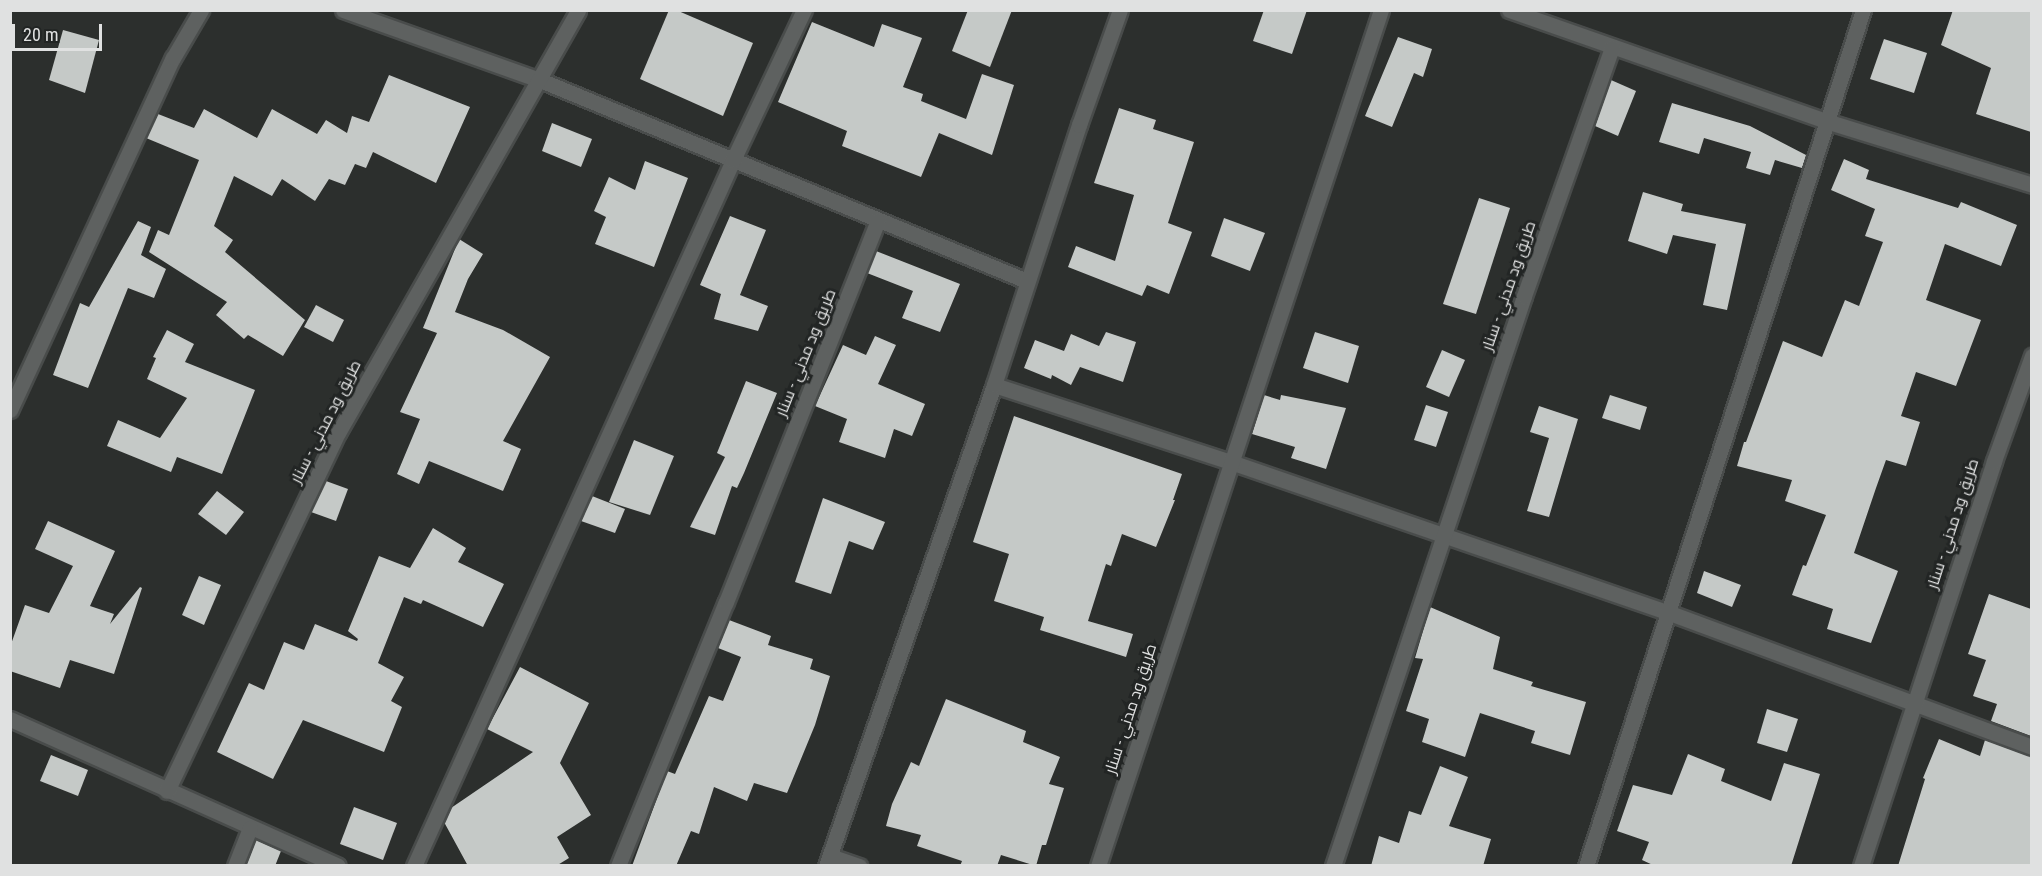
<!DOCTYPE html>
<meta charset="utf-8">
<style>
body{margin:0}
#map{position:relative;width:2042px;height:876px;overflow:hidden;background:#2c2f2d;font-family:"Roboto Condensed",Cairo,sans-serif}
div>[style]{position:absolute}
.building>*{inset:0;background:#c5c9c7}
.roads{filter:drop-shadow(2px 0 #494c4b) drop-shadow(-2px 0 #494c4b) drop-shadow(0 2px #494c4b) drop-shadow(0 -2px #494c4b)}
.minor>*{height:15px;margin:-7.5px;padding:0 7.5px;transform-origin:7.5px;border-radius:7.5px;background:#5e6160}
span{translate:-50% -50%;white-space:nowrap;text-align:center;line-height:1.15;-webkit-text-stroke:6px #222524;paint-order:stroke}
.street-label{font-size:16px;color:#e0e1e1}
.frame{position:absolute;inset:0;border:12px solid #e0e1e1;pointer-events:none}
.scale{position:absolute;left:12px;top:24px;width:90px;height:27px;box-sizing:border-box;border:3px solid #e0e1e1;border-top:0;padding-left:8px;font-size:18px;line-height:21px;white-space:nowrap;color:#e0e1e1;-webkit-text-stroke:4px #222524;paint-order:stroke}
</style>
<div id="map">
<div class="building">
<div style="clip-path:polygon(669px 10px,676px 10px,753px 43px,723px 116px,640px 79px)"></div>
<div style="clip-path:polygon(968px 10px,1012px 10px,990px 67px,952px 51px)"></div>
<div style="clip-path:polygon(1264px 10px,1307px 10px,1292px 54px,1253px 41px)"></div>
<div style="clip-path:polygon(1953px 10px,2031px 10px,2031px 132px,1976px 114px,1991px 68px,1941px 45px)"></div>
<div style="clip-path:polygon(812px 22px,874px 47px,882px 24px,922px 38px,903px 87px,923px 94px,921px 101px,966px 119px,982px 74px,1014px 85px,992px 155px,939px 133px,921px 177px,842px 146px,847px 131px,778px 102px)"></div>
<div style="clip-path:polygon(63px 30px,99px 40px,85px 93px,49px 80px)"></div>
<div style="clip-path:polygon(1398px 37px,1432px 49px,1423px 77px,1414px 73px,1392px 127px,1365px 116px)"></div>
<div style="clip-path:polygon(1884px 39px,1927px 53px,1914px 93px,1870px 79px)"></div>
<div style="clip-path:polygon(389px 75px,470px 107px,436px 183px,373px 152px,366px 168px,355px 164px,345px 185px,329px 179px,315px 201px,282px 179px,272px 196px,234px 176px,214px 226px,233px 240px,225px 252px,305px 320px,283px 356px,248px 335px,244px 339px,216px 315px,227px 302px,149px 252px,158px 230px,169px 235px,199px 160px,146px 138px,158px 114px,194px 128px,204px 109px,257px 138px,272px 109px,317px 134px,326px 120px,347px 133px,352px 116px,369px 122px)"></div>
<div style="clip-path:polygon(1611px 80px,1636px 91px,1618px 136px,1595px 126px)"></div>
<div style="clip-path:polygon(1672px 103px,1750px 126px,1806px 155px,1802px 168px,1775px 160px,1770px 175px,1746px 168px,1751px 152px,1704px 138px,1699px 154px,1659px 142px)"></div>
<div style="clip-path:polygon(1119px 108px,1156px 120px,1153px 129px,1194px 142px,1168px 223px,1192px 232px,1169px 294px,1147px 285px,1142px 296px,1068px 267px,1076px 246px,1115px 261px,1134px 195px,1094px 183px)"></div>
<div style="clip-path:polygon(552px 123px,592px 139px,581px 167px,542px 151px)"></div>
<div style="clip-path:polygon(1844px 159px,1869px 170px,1866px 179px,1958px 208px,1961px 202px,2017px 225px,2001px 266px,1945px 244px,1926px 300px,1981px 320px,1956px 386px,1916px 372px,1901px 416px,1920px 422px,1906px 466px,1886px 460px,1876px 488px,1854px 553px,1898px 571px,1871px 643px,1827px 629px,1833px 609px,1792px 595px,1803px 565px,1806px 566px,1826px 515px,1785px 501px,1792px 480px,1737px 466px,1744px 442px,1746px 442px,1783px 341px,1822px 357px,1845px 300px,1859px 306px,1883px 242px,1865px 236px,1875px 209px,1831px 190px)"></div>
<div style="clip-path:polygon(645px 161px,688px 178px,654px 267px,595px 244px,606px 217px,594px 211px,609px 177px,635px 190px)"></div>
<div style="clip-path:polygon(1643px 192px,1683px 204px,1681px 211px,1746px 224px,1727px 310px,1703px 305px,1716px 244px,1673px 235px,1667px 254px,1628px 241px)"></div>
<div style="clip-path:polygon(1479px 198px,1510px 208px,1476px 314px,1443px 304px)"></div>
<div style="clip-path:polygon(730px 216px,766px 230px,740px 295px,768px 306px,758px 331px,714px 319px,721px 294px,700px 285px)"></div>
<div style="clip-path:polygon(1224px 218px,1265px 233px,1250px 271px,1211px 256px)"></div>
<div style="clip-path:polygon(138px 221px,151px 227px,141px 255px,166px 269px,154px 298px,128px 288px,88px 388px,53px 375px,80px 303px,89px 307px)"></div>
<div style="clip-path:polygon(459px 239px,483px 254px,468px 279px,455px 312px,503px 330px,550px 357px,503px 441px,521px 449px,503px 491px,429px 461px,419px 484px,397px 474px,420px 419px,400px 412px,437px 333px,423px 328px)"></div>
<div style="clip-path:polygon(876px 251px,960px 284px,940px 332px,902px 318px,913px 291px,867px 273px)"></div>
<div style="clip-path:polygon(316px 305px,344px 320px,333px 342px,304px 327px)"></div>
<div style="clip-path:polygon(167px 330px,194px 344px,185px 362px,255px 390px,222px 474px,177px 457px,171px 472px,107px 446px,118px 420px,160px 438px,187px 398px,147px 379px,156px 358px,153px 357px)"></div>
<div style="clip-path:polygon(1106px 332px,1136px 342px,1123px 382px,1080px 367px,1071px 385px,1052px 375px,1051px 379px,1024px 368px,1035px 340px,1064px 351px,1071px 334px,1099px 346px)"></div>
<div style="clip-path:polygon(1315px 332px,1359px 346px,1348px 383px,1303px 368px)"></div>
<div style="clip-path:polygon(875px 336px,896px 345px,878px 384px,925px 404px,912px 436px,894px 429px,885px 458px,839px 442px,847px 419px,815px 406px,843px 345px,866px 355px)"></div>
<div style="clip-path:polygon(1442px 350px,1465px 360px,1449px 397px,1426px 387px)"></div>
<div style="clip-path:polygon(746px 381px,777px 393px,744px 473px,737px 488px,732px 486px,715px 535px,690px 527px,725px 457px,717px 453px)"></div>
<div style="clip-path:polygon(1264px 395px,1280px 400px,1281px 395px,1346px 408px,1326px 469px,1291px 458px,1295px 447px,1252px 434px)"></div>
<div style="clip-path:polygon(1610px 395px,1647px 407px,1640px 430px,1602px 418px)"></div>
<div style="clip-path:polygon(1426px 405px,1448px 412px,1436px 447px,1414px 440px)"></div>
<div style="clip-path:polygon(1539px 406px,1578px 419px,1549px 517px,1527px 511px,1549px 438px,1530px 432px)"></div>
<div style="clip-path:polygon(1014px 416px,1182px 474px,1173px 500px,1175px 500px,1156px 547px,1122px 534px,1111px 566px,1106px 564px,1088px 621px,1133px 634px,1126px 657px,1040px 630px,1044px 617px,994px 601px,1009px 554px,973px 542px)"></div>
<div style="clip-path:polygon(634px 440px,674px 456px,650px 515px,609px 502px)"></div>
<div style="clip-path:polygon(326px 481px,348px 489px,336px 521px,311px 512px)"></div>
<div style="clip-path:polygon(217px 491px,244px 512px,226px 535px,198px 514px)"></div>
<div style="clip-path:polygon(592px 496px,625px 509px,615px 533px,581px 521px)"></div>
<div style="clip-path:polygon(823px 498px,885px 522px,873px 550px,849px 541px,831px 594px,795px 582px)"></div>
<div style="clip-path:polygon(48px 521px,115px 551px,90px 606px,114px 614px,110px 624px,140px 587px,142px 588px,114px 674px,70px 660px,60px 688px,10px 671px,10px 647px,25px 605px,49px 613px,73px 566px,35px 549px)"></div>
<div style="clip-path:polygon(433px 528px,466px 548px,458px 562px,504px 584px,483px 627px,423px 600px,421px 604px,404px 597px,378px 663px,404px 677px,391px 701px,402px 707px,384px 752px,303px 720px,273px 779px,217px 752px,249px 683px,264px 690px,284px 642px,304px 650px,315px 624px,357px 641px,358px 639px,348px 631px,379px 556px,410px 568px)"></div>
<div style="clip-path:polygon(1704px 571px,1741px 585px,1732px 607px,1697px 593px)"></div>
<div style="clip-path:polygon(199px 576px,221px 585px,204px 625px,182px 615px)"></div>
<div style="clip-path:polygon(1989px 594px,2031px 609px,2031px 736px,1991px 721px,1997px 704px,1973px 696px,1986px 660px,1968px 654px)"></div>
<div style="clip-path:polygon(1430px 607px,1500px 637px,1493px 669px,1533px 682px,1531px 686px,1586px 702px,1570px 755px,1531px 743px,1535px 731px,1480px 713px,1465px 757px,1422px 742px,1429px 719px,1406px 711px,1423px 659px,1415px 658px)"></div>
<div style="clip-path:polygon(729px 620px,771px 636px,768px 645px,813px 659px,810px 669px,830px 676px,815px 725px,787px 793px,754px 783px,747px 801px,714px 787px,699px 834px,691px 831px,676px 866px,632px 866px,667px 771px,675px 774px,709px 696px,723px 701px,741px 657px,718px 648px)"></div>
<div style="clip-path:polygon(520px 667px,589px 703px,560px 763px,591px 815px,557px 837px,569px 858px,556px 866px,468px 866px,444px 822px,451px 808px,533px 752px,487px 729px)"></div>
<div style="clip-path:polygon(946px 699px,1026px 731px,1023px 742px,1060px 757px,1049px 784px,1064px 788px,1046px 845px,1042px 845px,1036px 866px,1001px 855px,997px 866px,960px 866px,962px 861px,917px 846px,921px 835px,886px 826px,892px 804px,911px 762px,919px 766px)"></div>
<div style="clip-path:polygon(1767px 709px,1798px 719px,1787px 752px,1757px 743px)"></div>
<div style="clip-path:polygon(1939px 739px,1980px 756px,1985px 740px,2031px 756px,2031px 866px,1898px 866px,1925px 779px,1923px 778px)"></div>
<div style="clip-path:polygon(1688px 754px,1725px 769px,1721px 781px,1771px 801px,1784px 763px,1820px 774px,1791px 866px,1655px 866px,1642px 860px,1649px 842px,1617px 831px,1633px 785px,1672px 795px)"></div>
<div style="clip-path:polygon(51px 755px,88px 770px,78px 796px,40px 781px)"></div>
<div style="clip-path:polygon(1440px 766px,1468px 777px,1449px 826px,1491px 839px,1483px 866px,1371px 866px,1379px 836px,1399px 843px,1409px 811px,1421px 815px)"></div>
<div style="clip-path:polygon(354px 807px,397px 823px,383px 860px,340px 844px)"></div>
<div style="clip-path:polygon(256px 840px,281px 851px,275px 866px,246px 866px)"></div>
</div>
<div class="roads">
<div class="minor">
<div style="left:343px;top:10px;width:209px;rotate:19.6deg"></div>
<div style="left:540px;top:80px;width:527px;rotate:22.43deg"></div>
<div style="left:1509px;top:10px;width:339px;rotate:19.3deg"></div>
<div style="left:1829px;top:122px;width:213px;rotate:17.2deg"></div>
<div style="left:994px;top:385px;width:249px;rotate:18deg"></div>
<div style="left:1231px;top:462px;width:461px;rotate:19deg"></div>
<div style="left:1667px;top:612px;width:389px;rotate:20.3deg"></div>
<div style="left:10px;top:410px;width:388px;rotate:-65.2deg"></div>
<div style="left:173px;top:58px;width:56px;rotate:-59.7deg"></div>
<div style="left:10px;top:719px;width:359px;rotate:24.1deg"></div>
<div style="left:167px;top:791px;width:397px;rotate:-64.5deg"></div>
<div style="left:338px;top:433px;width:486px;rotate:-60.4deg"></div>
<div style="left:830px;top:856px;width:31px;rotate:19deg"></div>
<div style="left:235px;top:866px;width:41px;rotate:-68.5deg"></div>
<div style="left:414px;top:866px;width:775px;rotate:-65.68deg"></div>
<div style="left:733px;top:160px;width:166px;rotate:-64.7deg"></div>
<div style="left:618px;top:866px;width:285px;rotate:-67.8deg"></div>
<div style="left:726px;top:602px;width:411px;rotate:-68.3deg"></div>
<div style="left:826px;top:866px;width:509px;rotate:-70.75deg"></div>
<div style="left:994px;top:385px;width:274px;rotate:-71.9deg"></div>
<div style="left:1079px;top:125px;width:122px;rotate:-70.4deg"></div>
<div style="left:1098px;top:866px;width:902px;rotate:-71.71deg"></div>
<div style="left:1333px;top:866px;width:601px;rotate:-71.47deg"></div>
<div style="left:1524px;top:296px;width:264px;rotate:-70.5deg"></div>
<div style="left:1586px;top:866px;width:900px;rotate:-72.07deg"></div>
<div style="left:1861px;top:866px;width:426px;rotate:-71.8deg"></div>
<div style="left:1994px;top:461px;width:112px;rotate:-70.1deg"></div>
</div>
</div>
<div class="street-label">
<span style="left:1509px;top:286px;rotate:-71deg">طريق ود مدني - سنار</span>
<span style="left:806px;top:353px;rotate:-68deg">طريق ود مدني - سنار</span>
<span style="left:326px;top:422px;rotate:-63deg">طريق ود مدني - سنار</span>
<span style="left:1953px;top:524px;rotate:-72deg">طريق ود مدني - سنار</span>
<span style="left:1131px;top:709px;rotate:-72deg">طريق ود مدني - سنار</span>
</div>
<div class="frame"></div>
<div class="scale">20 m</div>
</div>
